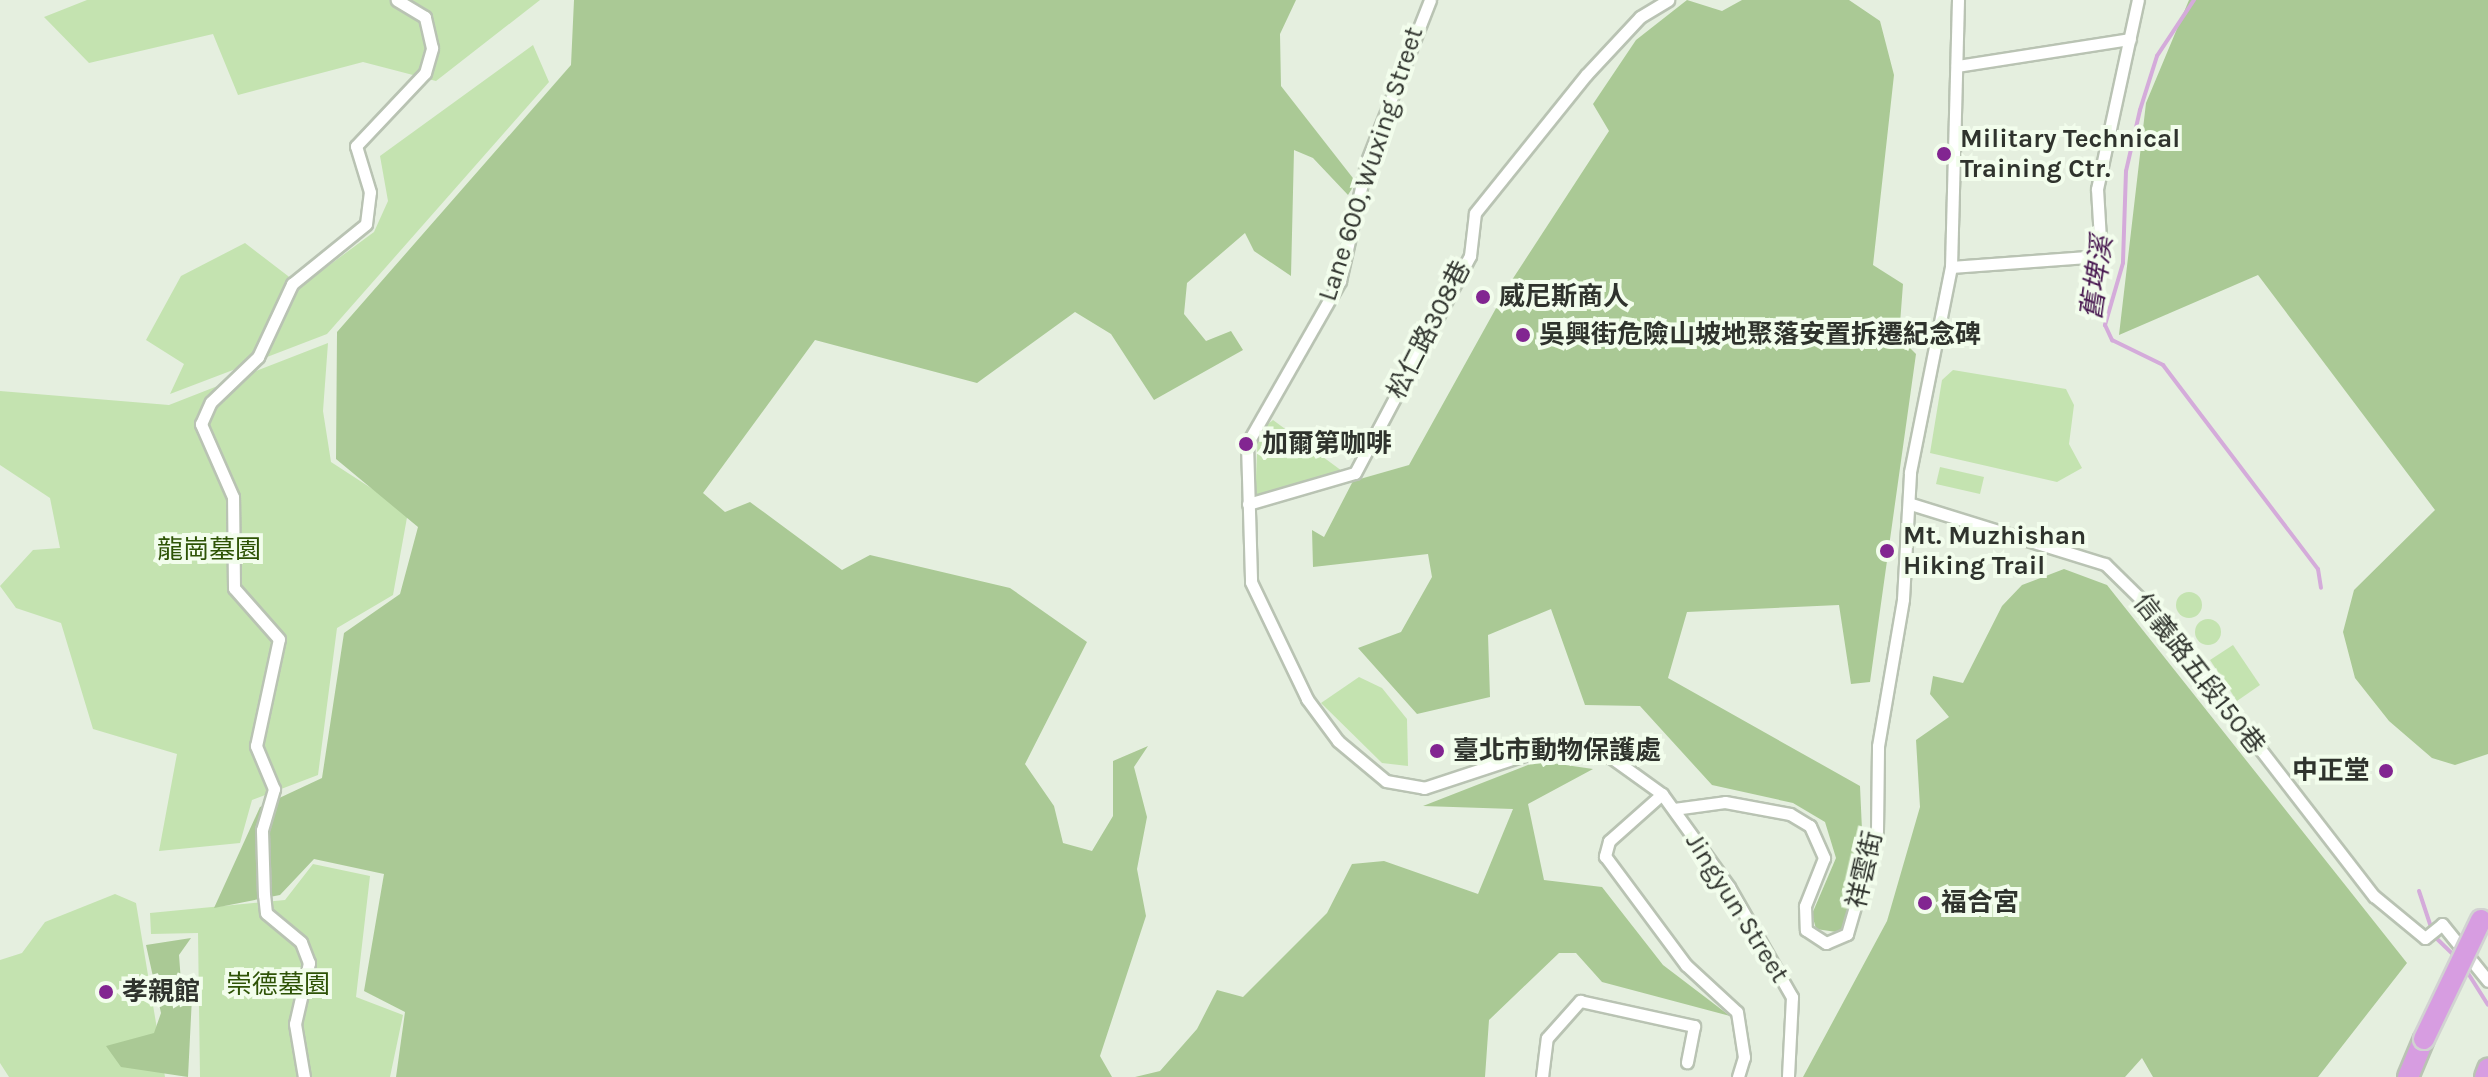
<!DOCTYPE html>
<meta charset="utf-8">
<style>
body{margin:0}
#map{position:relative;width:2488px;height:1077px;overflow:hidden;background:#e5efdf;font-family:Karla,"Noto Sans TC",sans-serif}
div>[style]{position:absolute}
.green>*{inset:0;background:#c4e3b0}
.round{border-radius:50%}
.forest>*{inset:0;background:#aac995}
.stream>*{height:4px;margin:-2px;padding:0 2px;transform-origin:2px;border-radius:2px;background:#d4abda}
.roads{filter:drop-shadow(2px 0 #b9c3b3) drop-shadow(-2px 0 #b9c3b3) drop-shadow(0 2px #b9c3b3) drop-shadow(0 -2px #b9c3b3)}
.street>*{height:11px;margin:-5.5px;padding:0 5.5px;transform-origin:5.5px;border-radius:5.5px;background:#fff}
.highway>*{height:20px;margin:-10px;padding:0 10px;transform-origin:10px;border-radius:10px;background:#d79de1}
.bridges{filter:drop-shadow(2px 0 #d1d2d1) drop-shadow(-2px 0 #d1d2d1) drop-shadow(0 2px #d1d2d1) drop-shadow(0 -2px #d1d2d1)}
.highway-bridge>*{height:20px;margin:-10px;padding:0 10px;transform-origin:10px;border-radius:10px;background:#d79de1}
.dots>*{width:22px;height:22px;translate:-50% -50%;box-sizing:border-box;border:4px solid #f2fdec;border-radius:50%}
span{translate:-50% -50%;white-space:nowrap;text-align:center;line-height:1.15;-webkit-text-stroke:8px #f2fdec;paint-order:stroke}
.poi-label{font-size:26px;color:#2f332d;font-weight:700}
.left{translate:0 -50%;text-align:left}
.right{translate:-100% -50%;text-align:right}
.street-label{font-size:26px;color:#2f332d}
.park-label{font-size:26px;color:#2e5306}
.water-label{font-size:28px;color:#481850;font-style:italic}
</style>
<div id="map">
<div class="green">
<div style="clip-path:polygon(87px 0,540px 0,436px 81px,363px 62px,238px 95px,213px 34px,89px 63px,44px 17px)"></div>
<div style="clip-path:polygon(533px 45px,549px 82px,327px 334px,170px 394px,184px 364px,146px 340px,181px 276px,245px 243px,301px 286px,374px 232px,388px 201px,380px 156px)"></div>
<div style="clip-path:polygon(328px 343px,323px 411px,331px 462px,408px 512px,393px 595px,337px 628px,318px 775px,252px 800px,240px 843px,159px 851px,177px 754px,93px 729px,61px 623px,16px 608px,0 586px,33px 550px,60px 548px,50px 498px,0 465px,0 391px,169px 405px)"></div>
<div style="clip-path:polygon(1953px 370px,2066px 389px,2074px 405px,2069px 444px,2082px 468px,2057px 482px,1930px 453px,1942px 380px)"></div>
<div style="clip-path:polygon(1273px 420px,1342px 471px,1339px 477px,1255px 499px,1258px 432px)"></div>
<div style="clip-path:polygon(1940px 467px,1984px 477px,1980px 494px,1936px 484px)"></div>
<div class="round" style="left:2176px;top:592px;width:26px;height:26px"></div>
<div class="round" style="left:2195px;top:619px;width:26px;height:26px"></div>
<div style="clip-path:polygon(2233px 645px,2260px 685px,2237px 701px,2210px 660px)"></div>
<div style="clip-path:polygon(1359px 677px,1382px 688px,1407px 719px,1408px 766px,1382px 763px,1321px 703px)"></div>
<div style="clip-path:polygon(313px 864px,370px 876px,356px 997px,403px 1015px,390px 1077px,200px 1077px,198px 933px,151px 934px,150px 913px,285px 900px)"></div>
<div style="clip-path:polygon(115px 894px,136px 903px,165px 1077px,9px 1077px,0 1063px,0 960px,22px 953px,45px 922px)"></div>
</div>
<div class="forest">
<div style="clip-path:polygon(574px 0,1296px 0,1280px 34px,1281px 86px,1356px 182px,1348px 195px,1313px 158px,1294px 150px,1291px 276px,1254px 251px,1245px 233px,1187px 283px,1184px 314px,1206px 341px,1231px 331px,1243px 350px,1154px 400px,1111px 334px,1075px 312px,977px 383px,815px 340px,703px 493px,725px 512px,750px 502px,842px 570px,870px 555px,1010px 588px,1087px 642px,1025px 764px,1054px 806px,1063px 843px,1092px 851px,1113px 816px,1113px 761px,1148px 746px,1134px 767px,1147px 817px,1137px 869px,1146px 916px,1100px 1056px,1112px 1077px,396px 1077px,405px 1012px,364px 991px,384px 874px,314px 859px,280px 895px,214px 908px,260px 807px,322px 778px,344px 633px,400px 594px,418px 527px,336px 459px,337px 332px,571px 65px)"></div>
<div style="clip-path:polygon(1687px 0,1722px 11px,1742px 0,1849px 0,1880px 21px,1894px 75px,1873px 265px,1903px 284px,1899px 337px,1916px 354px,1870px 682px,1851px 684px,1839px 605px,1687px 612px,1668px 678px,1860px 786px,1864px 874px,1843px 933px,1816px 929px,1812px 914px,1836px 858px,1825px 822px,1793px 803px,1712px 785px,1640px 706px,1585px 705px,1551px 609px,1488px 635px,1490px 697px,1417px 714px,1358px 648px,1401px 632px,1432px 577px,1428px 554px,1313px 567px,1312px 530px,1324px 537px,1353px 481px,1409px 465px,1510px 283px,1609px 131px,1593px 104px,1636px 40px)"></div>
<div style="clip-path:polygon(2189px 0,2488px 0,2488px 754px,2455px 765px,2432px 758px,2389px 721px,2355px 678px,2343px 632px,2354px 590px,2435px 510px,2258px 275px,2119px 335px,2146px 103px)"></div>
<div style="clip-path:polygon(2064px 569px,2107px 585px,2407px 963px,2318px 1077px,2153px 1077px,2142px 1058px,2125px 1077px,1803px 1077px,1887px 921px,1920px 807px,1916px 740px,1949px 717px,1930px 694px,1933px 676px,1963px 683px,2002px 606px,2022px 585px)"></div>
<div style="clip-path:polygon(1538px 761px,1593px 769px,1528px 804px,1544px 880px,1602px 887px,1663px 965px,1730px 1016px,1602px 982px,1576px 953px,1559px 953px,1489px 1020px,1485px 1077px,1135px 1077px,1160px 1071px,1197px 1029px,1217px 990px,1243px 997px,1327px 913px,1352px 864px,1384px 861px,1478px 894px,1513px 809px,1423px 806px)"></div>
<div style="clip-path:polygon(191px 938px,179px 955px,181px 982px,192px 997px,188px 1077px,121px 1067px,106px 1046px,154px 1033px,161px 1013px,146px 945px)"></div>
</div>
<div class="stream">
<div style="left:2194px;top:0;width:67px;rotate:123.5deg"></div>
<div style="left:2157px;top:56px;width:57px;rotate:107.5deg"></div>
<div style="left:2140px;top:110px;width:63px;rotate:102.9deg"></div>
<div style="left:2126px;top:171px;width:92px;rotate:91.9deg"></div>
<div style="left:2123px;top:263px;width:65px;rotate:106.2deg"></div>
<div style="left:2105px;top:325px;width:17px;rotate:65deg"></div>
<div style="left:2112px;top:340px;width:57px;rotate:26.1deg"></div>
<div style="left:2163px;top:365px;width:256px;rotate:52.8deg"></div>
<div style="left:2318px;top:569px;width:19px;rotate:81deg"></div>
<div style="left:2419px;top:891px;width:47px;rotate:71.6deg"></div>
<div style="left:2434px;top:936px;width:30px;rotate:44deg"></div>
<div style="left:2466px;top:970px;width:41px;rotate:57.8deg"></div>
</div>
<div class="roads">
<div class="street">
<div style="left:1430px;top:0;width:173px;rotate:111.4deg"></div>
<div style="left:1367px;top:161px;width:123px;rotate:102.7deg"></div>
<div style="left:1340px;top:281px;width:188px;rotate:119.7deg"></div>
<div style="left:1247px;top:444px;width:138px;rotate:88.3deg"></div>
<div style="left:1251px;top:582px;width:130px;rotate:64.4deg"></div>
<div style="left:1307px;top:699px;width:52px;rotate:53.6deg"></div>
<div style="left:1338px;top:741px;width:62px;rotate:39.8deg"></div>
<div style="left:1386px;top:781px;width:39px;rotate:10deg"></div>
<div style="left:1424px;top:788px;width:135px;rotate:-18.2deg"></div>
<div style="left:1552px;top:746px;width:53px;rotate:7.5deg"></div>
<div style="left:1605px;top:753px;width:70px;rotate:35.7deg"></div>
<div style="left:1662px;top:794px;width:115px;rotate:54.2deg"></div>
<div style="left:1729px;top:887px;width:127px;rotate:60.2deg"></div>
<div style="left:1792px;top:997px;width:80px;rotate:92.9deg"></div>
<div style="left:1957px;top:66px;width:175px;rotate:-8.9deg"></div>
<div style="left:1951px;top:267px;width:150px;rotate:-4.2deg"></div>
<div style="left:2101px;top:256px;width:67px;rotate:-93.4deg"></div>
<div style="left:2097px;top:189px;width:193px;rotate:-77.8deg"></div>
<div style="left:1248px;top:504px;width:111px;rotate:-16.2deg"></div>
<div style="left:1355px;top:473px;width:246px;rotate:-62.1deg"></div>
<div style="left:1470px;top:256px;width:43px;rotate:-83.4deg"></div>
<div style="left:1475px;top:213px;width:177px;rotate:-51.2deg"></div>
<div style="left:1586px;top:75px;width:79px;rotate:-47deg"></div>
<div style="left:1640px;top:17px;width:33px;rotate:-31deg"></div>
<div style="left:1911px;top:504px;width:203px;rotate:17.2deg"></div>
<div style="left:2105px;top:564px;width:70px;rotate:44.4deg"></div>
<div style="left:2155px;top:613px;width:358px;rotate:52.3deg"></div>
<div style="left:2374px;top:896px;width:66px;rotate:39.5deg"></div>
<div style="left:2425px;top:938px;width:22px;rotate:-39deg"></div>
<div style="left:2442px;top:924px;width:73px;rotate:51.1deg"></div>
<div style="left:1662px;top:794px;width:71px;rotate:138.4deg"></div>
<div style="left:1609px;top:841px;width:16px;rotate:105deg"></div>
<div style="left:1605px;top:856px;width:136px;rotate:53.4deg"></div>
<div style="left:1686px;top:965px;width:69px;rotate:42.7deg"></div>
<div style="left:1737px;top:1012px;width:46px;rotate:81.2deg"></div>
<div style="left:1744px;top:1057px;width:21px;rotate:107deg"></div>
<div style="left:1674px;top:809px;width:51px;rotate:-7.8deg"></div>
<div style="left:1725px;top:802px;width:66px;rotate:10.5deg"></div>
<div style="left:1790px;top:814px;width:23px;rotate:31deg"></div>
<div style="left:1810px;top:826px;width:35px;rotate:66deg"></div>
<div style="left:1824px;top:858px;width:52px;rotate:111.6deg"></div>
<div style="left:1805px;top:906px;width:24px;rotate:88deg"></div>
<div style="left:1806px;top:930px;width:24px;rotate:33deg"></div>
<div style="left:1826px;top:943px;width:23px;rotate:-23deg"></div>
<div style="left:1847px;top:934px;width:107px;rotate:-73.8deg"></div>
<div style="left:1877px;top:831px;width:85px;rotate:-89.3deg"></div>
<div style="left:1878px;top:746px;width:149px;rotate:-80.3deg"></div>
<div style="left:1903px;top:599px;width:127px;rotate:-86.8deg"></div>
<div style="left:1910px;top:472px;width:209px;rotate:-78.7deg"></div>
<div style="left:1951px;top:267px;width:267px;rotate:-88.5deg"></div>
<div style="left:304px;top:1077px;width:54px;rotate:-99.6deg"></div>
<div style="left:295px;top:1024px;width:63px;rotate:-77.1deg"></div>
<div style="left:309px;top:963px;width:22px;rotate:-111deg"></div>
<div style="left:301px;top:942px;width:45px;rotate:-140.4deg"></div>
<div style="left:266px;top:913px;width:18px;rotate:-96deg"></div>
<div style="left:264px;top:895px;width:65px;rotate:-91.8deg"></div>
<div style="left:262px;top:830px;width:43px;rotate:-73.7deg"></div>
<div style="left:274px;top:789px;width:47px;rotate:-112.7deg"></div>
<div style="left:256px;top:746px;width:109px;rotate:-77.9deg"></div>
<div style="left:279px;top:639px;width:68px;rotate:-131.4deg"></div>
<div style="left:234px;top:588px;width:91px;rotate:-90.6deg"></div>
<div style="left:233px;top:497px;width:80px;rotate:-113.7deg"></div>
<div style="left:201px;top:424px;width:24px;rotate:-66deg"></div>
<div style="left:211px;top:402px;width:65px;rotate:-43.8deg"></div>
<div style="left:258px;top:357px;width:81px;rotate:-65deg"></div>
<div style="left:292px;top:284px;width:95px;rotate:-39deg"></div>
<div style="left:366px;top:224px;width:32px;rotate:-83deg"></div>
<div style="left:370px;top:192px;width:48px;rotate:-106.9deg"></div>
<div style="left:356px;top:146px;width:100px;rotate:-46.6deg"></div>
<div style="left:425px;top:73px;width:26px;rotate:-74deg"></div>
<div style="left:432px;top:48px;width:32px;rotate:-103deg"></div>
<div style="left:425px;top:17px;width:33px;rotate:-149deg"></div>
<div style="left:1542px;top:1077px;width:39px;rotate:-83deg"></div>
<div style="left:1547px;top:1038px;width:50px;rotate:-48.3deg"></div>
<div style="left:1580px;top:1001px;width:117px;rotate:12.4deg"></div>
<div style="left:1694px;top:1026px;width:37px;rotate:101deg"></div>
</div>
<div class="highway">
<div style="left:2408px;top:1077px;width:41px;rotate:-67.2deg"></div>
<div style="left:2485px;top:1077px;width:9px;rotate:-69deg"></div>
</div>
</div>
<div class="bridges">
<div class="highway-bridge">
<div style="left:2424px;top:1039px;width:132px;rotate:-64.4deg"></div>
</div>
</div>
<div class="dots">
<div style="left:1944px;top:154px;background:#822591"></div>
<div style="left:1483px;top:297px;background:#822591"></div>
<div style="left:1523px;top:335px;background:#822591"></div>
<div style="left:1246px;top:444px;background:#822591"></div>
<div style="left:1887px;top:551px;background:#822591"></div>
<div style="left:1437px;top:751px;background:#822591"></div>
<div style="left:2386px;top:771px;background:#822591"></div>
<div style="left:1925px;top:903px;background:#822591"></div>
<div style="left:106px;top:992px;background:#822591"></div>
</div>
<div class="poi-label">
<span class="left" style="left:1960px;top:154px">Military Technical<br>Training Ctr.</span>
<span class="left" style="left:1499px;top:297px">威尼斯商人</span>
<span class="left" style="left:1539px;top:335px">吳興街危險山坡地聚落安置拆遷紀念碑</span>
<span class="left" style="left:1262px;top:444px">加爾第咖啡</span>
<span class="left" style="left:1903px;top:551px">Mt. Muzhishan<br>Hiking Trail</span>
<span class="left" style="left:1453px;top:751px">臺北市動物保護處</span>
<span class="right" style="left:2370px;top:771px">中正堂</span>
<span class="left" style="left:1941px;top:903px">福合宮</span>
<span class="left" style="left:122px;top:992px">孝親館</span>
</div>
<div class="street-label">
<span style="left:1371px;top:164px;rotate:-72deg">Lane 600, Wuxing Street</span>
<span style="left:1429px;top:330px;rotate:-63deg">松仁路308巷</span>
<span style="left:2199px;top:674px;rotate:52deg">信義路五段150巷</span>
<span style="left:1865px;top:870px;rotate:-77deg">祥雲街</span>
<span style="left:1737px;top:908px;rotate:58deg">Jingyun Street</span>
</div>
<div class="park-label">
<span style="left:209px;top:550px">龍崗墓園</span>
<span style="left:278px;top:985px">崇德墓園</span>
</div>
<div class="water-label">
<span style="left:2097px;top:278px;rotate:-82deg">舊埤溪</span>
</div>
</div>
